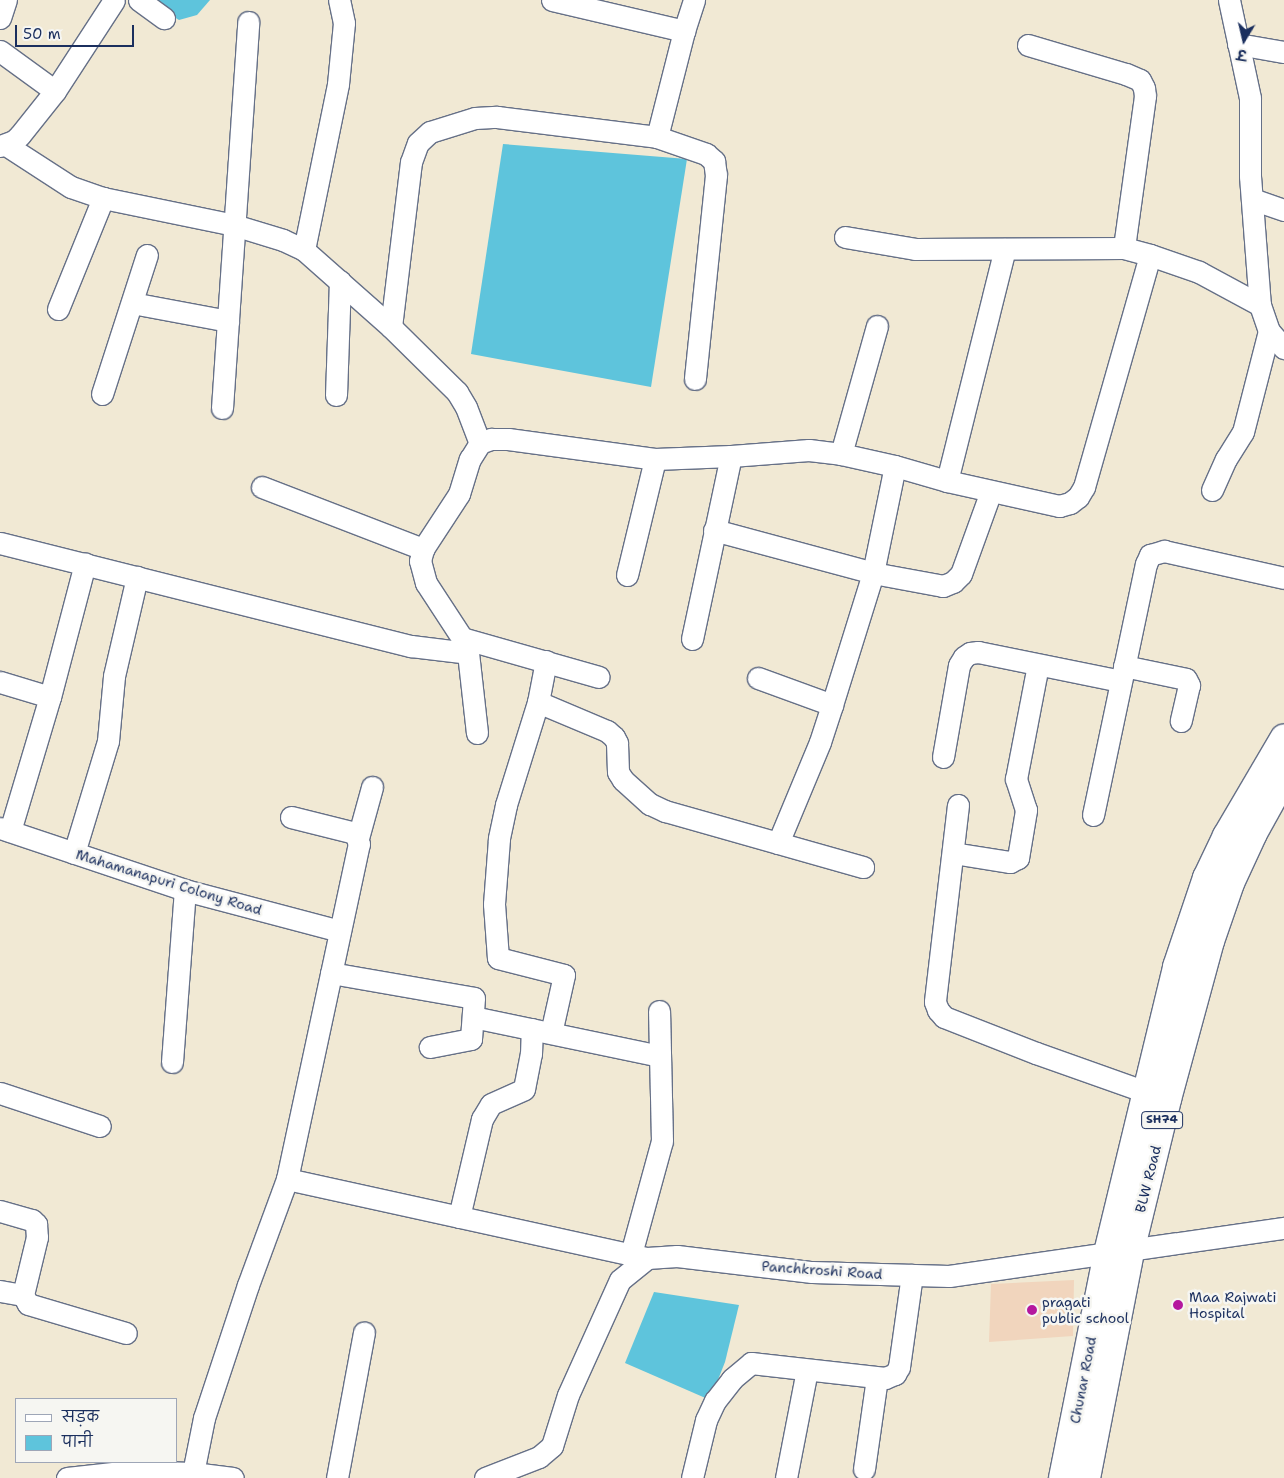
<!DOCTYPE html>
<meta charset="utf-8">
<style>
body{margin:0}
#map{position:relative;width:1284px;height:1478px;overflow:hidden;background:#f1e9d4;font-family:"Shantell Sans","Playpen Sans Deva",sans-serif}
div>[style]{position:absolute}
.built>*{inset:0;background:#f1d5bd}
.water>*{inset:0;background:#5ec4dc}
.roads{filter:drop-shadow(1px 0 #667087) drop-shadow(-1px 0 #667087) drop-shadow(0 1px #667087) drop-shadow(0 -1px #667087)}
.minor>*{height:21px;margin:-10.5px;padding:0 10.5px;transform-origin:10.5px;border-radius:10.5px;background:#fff}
.major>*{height:28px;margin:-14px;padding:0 14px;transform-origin:14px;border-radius:14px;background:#fff}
.dots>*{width:14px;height:14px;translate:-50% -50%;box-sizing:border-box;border:2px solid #f6f6f2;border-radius:50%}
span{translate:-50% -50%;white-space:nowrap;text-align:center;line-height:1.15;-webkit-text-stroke:5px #f6f6f2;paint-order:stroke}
.shield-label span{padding:1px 4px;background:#f6f6f2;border:1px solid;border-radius:4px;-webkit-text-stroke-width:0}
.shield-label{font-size:12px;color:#1b2f5e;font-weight:700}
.street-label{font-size:14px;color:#1b2f5e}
.poi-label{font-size:14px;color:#1b2f5e}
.left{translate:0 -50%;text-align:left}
.legend{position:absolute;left:15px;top:1398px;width:162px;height:65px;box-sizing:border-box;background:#f6f6f2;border:1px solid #9ea6b7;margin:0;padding:6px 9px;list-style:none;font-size:15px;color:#1b2f5e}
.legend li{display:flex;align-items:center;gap:10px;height:25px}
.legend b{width:25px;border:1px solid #9ea6b7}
.north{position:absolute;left:1219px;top:15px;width:50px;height:50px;-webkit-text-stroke:4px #f6f6f2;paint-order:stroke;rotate:189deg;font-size:14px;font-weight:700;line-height:20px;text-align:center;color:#1b2f5e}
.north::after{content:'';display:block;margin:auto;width:18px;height:22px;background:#1b2f5e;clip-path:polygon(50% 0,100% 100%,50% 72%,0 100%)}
.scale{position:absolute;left:15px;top:25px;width:119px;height:22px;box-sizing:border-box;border:2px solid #1b2f5e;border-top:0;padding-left:6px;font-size:15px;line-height:18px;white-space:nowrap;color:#1b2f5e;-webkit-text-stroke:4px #f6f6f2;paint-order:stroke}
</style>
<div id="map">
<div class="built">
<div style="clip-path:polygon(1074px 1280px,1073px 1336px,989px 1342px,991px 1284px)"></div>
</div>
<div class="water">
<div style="clip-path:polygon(147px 0,210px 0,197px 15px,179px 20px)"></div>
<div style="clip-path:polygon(503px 144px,687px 159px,651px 387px,471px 354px)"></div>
<div style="clip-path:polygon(654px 1292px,739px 1305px,725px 1362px,710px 1400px,625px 1363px)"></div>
</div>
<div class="roads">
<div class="minor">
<div style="left:139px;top:0;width:31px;rotate:36deg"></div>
<div style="left:552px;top:0;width:136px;rotate:13.2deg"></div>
<div style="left:1229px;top:0;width:100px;rotate:77.9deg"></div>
<div style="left:1250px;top:98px;width:78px;rotate:90deg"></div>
<div style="left:1250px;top:176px;width:129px;rotate:85.6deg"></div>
<div style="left:1260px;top:305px;width:28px;rotate:71deg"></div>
<div style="left:1269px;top:331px;width:23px;rotate:49deg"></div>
<div style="left:0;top:18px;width:19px;rotate:-72deg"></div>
<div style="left:1238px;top:44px;width:47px;rotate:9.9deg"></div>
<div style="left:1028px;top:45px;width:102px;rotate:16.5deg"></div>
<div style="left:1126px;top:74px;width:15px;rotate:23deg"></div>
<div style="left:1140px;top:80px;width:9px;rotate:63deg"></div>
<div style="left:1144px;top:88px;width:8px;rotate:83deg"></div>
<div style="left:1145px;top:96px;width:153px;rotate:97.9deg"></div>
<div style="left:0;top:51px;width:68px;rotate:36deg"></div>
<div style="left:657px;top:137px;width:109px;rotate:-75.7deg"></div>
<div style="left:684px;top:31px;width:33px;rotate:-72deg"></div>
<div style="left:6px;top:145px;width:77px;rotate:32.9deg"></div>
<div style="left:71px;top:187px;width:34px;rotate:19deg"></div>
<div style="left:103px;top:198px;width:134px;rotate:11.6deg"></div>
<div style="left:234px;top:225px;width:51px;rotate:17deg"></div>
<div style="left:283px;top:240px;width:23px;rotate:25deg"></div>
<div style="left:304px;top:250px;width:116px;rotate:41.5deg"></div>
<div style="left:391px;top:327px;width:93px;rotate:44.6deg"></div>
<div style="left:457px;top:392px;width:17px;rotate:59deg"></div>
<div style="left:466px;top:407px;width:39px;rotate:69deg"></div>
<div style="left:0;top:146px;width:15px;rotate:-20deg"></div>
<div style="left:14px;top:141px;width:8px;rotate:-45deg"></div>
<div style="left:20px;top:135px;width:56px;rotate:-51.5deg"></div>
<div style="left:55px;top:91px;width:108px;rotate:-57deg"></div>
<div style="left:1252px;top:199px;width:34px;rotate:19deg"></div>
<div style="left:845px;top:237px;width:71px;rotate:9.7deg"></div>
<div style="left:915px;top:249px;width:209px;rotate:-0.3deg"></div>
<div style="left:1124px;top:248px;width:27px;rotate:15deg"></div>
<div style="left:1150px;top:255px;width:52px;rotate:19.1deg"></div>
<div style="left:1199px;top:272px;width:69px;rotate:28.4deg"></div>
<div style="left:304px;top:250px;width:169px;rotate:-78.4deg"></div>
<div style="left:338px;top:84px;width:61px;rotate:-84.4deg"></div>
<div style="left:344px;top:23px;width:24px;rotate:-102deg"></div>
<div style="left:132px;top:303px;width:98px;rotate:10.6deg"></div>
<div style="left:58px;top:309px;width:120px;rotate:-67.9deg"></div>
<div style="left:391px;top:327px;width:166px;rotate:-83.1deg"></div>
<div style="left:411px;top:162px;width:20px;rotate:-70deg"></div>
<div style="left:418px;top:143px;width:16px;rotate:-43deg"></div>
<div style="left:430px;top:132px;width:47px;rotate:-17.3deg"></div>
<div style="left:475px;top:118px;width:22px;rotate:-3deg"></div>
<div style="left:497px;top:117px;width:161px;rotate:7.1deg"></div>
<div style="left:657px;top:137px;width:52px;rotate:19.1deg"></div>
<div style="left:706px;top:154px;width:11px;rotate:41deg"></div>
<div style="left:714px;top:161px;width:14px;rotate:82deg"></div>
<div style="left:716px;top:175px;width:205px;rotate:95.9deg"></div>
<div style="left:102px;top:394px;width:146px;rotate:-72.1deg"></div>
<div style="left:336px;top:395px;width:114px;rotate:-88deg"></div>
<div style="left:222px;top:408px;width:387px;rotate:-86.1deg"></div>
<div style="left:841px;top:454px;width:133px;rotate:-74.3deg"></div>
<div style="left:947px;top:481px;width:239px;rotate:-76deg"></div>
<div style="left:262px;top:487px;width:173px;rotate:21.1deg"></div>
<div style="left:1212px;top:490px;width:34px;rotate:-66deg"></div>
<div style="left:1226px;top:459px;width:32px;rotate:-58deg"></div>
<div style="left:1243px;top:432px;width:104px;rotate:-75.6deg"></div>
<div style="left:714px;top:530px;width:165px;rotate:15.1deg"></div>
<div style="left:873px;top:573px;width:71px;rotate:10.5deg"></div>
<div style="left:943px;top:586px;width:11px;rotate:-22deg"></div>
<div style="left:953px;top:582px;width:11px;rotate:-45deg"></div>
<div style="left:961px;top:574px;width:88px;rotate:-70.1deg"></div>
<div style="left:0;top:543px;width:424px;rotate:14.1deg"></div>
<div style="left:411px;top:646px;width:57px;rotate:7deg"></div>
<div style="left:627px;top:575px;width:119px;rotate:-76.4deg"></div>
<div style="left:462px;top:638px;width:142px;rotate:15.9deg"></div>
<div style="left:692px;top:639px;width:187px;rotate:-78deg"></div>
<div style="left:546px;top:661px;width:42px;rotate:101deg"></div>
<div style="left:538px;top:702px;width:108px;rotate:107.3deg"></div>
<div style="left:506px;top:805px;width:35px;rotate:102deg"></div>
<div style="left:499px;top:839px;width:65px;rotate:94.4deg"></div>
<div style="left:494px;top:904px;width:54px;rotate:85.8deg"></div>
<div style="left:498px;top:958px;width:68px;rotate:14.4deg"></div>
<div style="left:564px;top:975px;width:59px;rotate:102.6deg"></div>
<div style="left:1124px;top:666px;width:63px;rotate:11.8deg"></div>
<div style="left:1186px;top:679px;width:7px;rotate:63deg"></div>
<div style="left:1189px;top:685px;width:37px;rotate:103deg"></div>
<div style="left:758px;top:678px;width:79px;rotate:20deg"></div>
<div style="left:0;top:682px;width:52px;rotate:16.7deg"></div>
<div style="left:538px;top:702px;width:75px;rotate:22.8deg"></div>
<div style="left:607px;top:731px;width:9px;rotate:41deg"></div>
<div style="left:614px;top:737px;width:7px;rotate:63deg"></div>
<div style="left:617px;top:743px;width:29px;rotate:88deg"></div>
<div style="left:618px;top:772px;width:9px;rotate:58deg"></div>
<div style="left:623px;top:780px;width:36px;rotate:42deg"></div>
<div style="left:650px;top:804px;width:17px;rotate:25deg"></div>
<div style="left:665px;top:811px;width:206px;rotate:15.8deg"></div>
<div style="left:477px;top:733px;width:81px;rotate:-96.4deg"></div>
<div style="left:468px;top:653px;width:16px;rotate:-112deg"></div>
<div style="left:462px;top:638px;width:66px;rotate:-123.2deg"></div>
<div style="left:426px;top:583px;width:23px;rotate:-105deg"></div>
<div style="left:420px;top:561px;width:12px;rotate:-76deg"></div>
<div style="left:423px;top:549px;width:66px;rotate:-56.8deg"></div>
<div style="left:459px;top:494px;width:37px;rotate:-73deg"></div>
<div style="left:470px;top:459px;width:19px;rotate:-58deg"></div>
<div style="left:480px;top:443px;width:12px;rotate:-20deg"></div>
<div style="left:491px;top:439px;width:17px"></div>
<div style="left:508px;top:439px;width:148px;rotate:7.7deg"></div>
<div style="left:655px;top:459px;width:76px;rotate:-2.3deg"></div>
<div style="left:731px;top:456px;width:78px;rotate:-4.4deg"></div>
<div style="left:809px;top:450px;width:32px;rotate:7deg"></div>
<div style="left:841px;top:454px;width:55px;rotate:12.5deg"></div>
<div style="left:895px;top:466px;width:54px;rotate:16.1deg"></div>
<div style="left:947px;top:481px;width:115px;rotate:12.6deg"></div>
<div style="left:1059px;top:506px;width:11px;rotate:-15deg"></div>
<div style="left:1070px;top:503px;width:10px;rotate:-37deg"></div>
<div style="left:1078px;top:497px;width:12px;rotate:-59deg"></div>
<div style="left:1084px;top:487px;width:241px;rotate:-74.1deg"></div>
<div style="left:943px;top:757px;width:93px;rotate:-80.1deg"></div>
<div style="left:959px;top:665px;width:9px;rotate:-58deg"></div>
<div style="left:964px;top:657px;width:7px;rotate:-34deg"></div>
<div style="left:970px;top:653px;width:8px;rotate:-7deg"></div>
<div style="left:978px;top:652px;width:145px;rotate:11.5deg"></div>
<div style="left:958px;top:805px;width:198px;rotate:96.7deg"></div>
<div style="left:935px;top:1002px;width:9px;rotate:69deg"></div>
<div style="left:938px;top:1010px;width:9px;rotate:49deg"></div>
<div style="left:944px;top:1017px;width:99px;rotate:21.4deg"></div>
<div style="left:1036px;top:1053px;width:117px;rotate:19.5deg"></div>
<div style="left:1093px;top:815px;width:257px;rotate:-78.1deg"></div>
<div style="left:1146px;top:564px;width:10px;rotate:-66deg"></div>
<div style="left:1150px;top:555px;width:15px;rotate:-16deg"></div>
<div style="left:1164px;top:551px;width:123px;rotate:12.7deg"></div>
<div style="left:0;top:828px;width:195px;rotate:18.5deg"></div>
<div style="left:185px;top:890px;width:160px;rotate:14.8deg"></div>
<div style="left:10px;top:831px;width:140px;rotate:-73.4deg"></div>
<div style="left:50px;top:697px;width:138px;rotate:-75.3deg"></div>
<div style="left:358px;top:838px;width:53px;rotate:-74.6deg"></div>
<div style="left:778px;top:843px;width:109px;rotate:-67.4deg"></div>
<div style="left:820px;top:742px;width:39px;rotate:-72deg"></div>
<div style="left:832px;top:705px;width:138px;rotate:-72.7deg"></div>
<div style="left:873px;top:573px;width:109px;rotate:-78.4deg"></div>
<div style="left:74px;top:853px;width:117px;rotate:-73.1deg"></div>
<div style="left:108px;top:741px;width:65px;rotate:-84.7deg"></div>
<div style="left:114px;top:676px;width:102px;rotate:-76.9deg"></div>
<div style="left:953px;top:853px;width:58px;rotate:9deg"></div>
<div style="left:1010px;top:862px;width:9px;rotate:-27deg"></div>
<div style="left:1018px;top:858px;width:49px;rotate:-80.5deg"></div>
<div style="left:1026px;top:810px;width:33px;rotate:-108deg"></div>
<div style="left:1016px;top:779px;width:116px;rotate:-79.1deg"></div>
<div style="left:331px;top:973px;width:145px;rotate:9.9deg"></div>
<div style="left:474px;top:998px;width:41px;rotate:94.2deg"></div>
<div style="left:471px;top:1039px;width:42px;rotate:169deg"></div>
<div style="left:473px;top:1017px;width:191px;rotate:11.8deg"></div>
<div style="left:172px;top:1062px;width:172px;rotate:-85.7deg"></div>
<div style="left:0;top:1093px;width:105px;rotate:18.3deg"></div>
<div style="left:287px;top:1179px;width:369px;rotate:12.4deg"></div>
<div style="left:0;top:1211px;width:33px;rotate:16deg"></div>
<div style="left:32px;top:1220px;width:6px;rotate:45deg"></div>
<div style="left:36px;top:1224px;width:13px;rotate:86deg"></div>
<div style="left:37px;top:1237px;width:60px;rotate:103.6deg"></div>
<div style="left:23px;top:1295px;width:10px;rotate:61deg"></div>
<div style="left:28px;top:1304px;width:102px;rotate:16.5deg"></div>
<div style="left:459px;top:1217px;width:101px;rotate:-76.8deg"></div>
<div style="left:482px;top:1119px;width:17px;rotate:-59deg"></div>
<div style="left:491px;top:1104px;width:36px;rotate:-24deg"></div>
<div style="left:524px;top:1089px;width:36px;rotate:-79deg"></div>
<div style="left:531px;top:1054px;width:25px;rotate:-88deg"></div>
<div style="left:631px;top:1254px;width:117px;rotate:-74.7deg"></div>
<div style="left:662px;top:1141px;width:130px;rotate:-91.3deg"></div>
<div style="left:0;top:1291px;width:23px;rotate:10deg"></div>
<div style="left:864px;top:1469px;width:92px;rotate:-81.9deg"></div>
<div style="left:193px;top:1473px;width:56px;rotate:-78.7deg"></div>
<div style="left:204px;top:1418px;width:140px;rotate:-71.7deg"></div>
<div style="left:248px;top:1285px;width:113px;rotate:-69.8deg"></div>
<div style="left:287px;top:1179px;width:343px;rotate:-77.9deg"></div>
<div style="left:359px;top:844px;width:12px;rotate:-110deg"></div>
<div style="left:355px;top:833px;width:66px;rotate:-166deg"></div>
<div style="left:67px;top:1478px;width:62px;rotate:-6.4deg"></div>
<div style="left:129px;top:1471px;width:64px;rotate:1.8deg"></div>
<div style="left:193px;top:1473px;width:40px;rotate:7.1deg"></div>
<div style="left:337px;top:1478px;width:148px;rotate:-79.5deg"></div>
<div style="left:485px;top:1478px;width:58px;rotate:-21.3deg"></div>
<div style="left:539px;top:1457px;width:17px;rotate:-40deg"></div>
<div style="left:552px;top:1446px;width:53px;rotate:-72.6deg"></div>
<div style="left:568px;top:1395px;width:126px;rotate:-65.7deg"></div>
<div style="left:620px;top:1280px;width:35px;rotate:-39deg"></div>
<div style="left:647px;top:1258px;width:30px;rotate:-4deg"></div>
<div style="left:677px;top:1256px;width:136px;rotate:6.8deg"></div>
<div style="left:812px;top:1272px;width:137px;rotate:1.7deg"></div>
<div style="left:949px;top:1276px;width:338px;rotate:-8.2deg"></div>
<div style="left:692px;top:1478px;width:60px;rotate:-76.4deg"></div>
<div style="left:706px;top:1420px;width:21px;rotate:-65deg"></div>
<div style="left:715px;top:1401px;width:28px;rotate:-52deg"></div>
<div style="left:732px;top:1379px;width:25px;rotate:-40deg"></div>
<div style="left:751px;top:1363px;width:135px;rotate:6.4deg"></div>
<div style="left:885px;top:1378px;width:11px;rotate:-22deg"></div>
<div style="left:895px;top:1374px;width:8px;rotate:-60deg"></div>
<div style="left:899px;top:1367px;width:93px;rotate:-82deg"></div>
<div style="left:786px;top:1478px;width:110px;rotate:-79deg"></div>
</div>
<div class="major">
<div style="left:1063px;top:1478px;width:229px;rotate:-78.7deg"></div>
<div style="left:1108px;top:1253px;width:294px;rotate:-76.4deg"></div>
<div style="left:1177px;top:967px;width:94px;rotate:-71.4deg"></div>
<div style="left:1207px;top:878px;width:47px;rotate:-64.5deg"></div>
<div style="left:1227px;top:836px;width:113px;rotate:-59.6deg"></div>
<div style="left:1086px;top:1478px;width:231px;rotate:-79deg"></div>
<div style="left:1130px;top:1251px;width:156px;rotate:-76.3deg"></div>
<div style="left:1167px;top:1099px;width:164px;rotate:-74.8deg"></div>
<div style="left:1210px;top:941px;width:61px;rotate:-71deg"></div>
<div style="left:1230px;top:883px;width:55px;rotate:-65.3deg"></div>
<div style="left:1253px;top:833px;width:64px;rotate:-61deg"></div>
</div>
</div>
<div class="dots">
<div style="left:1178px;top:1305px;background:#b5179e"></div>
<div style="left:1032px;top:1310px;background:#b5179e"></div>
</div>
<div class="shield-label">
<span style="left:1162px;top:1120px">SH74</span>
</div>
<div class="street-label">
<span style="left:169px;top:882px;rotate:17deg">Mahamanapuri Colony Road</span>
<span style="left:1148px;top:1179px;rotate:-76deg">BLW Road</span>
<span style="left:822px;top:1270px;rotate:4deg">Panchkroshi Road</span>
<span style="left:1083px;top:1380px;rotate:-79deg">Chunar Road</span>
</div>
<div class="poi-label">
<span class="left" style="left:1189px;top:1305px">Maa Rajwati<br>Hospital</span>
<span class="left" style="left:1042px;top:1310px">pragati<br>public school</span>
</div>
<ul class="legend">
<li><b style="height:6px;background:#fff"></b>सड़क</li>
<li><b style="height:14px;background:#5ec4dc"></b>पानी</li>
</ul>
<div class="north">उ</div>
<div class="scale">50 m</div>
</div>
